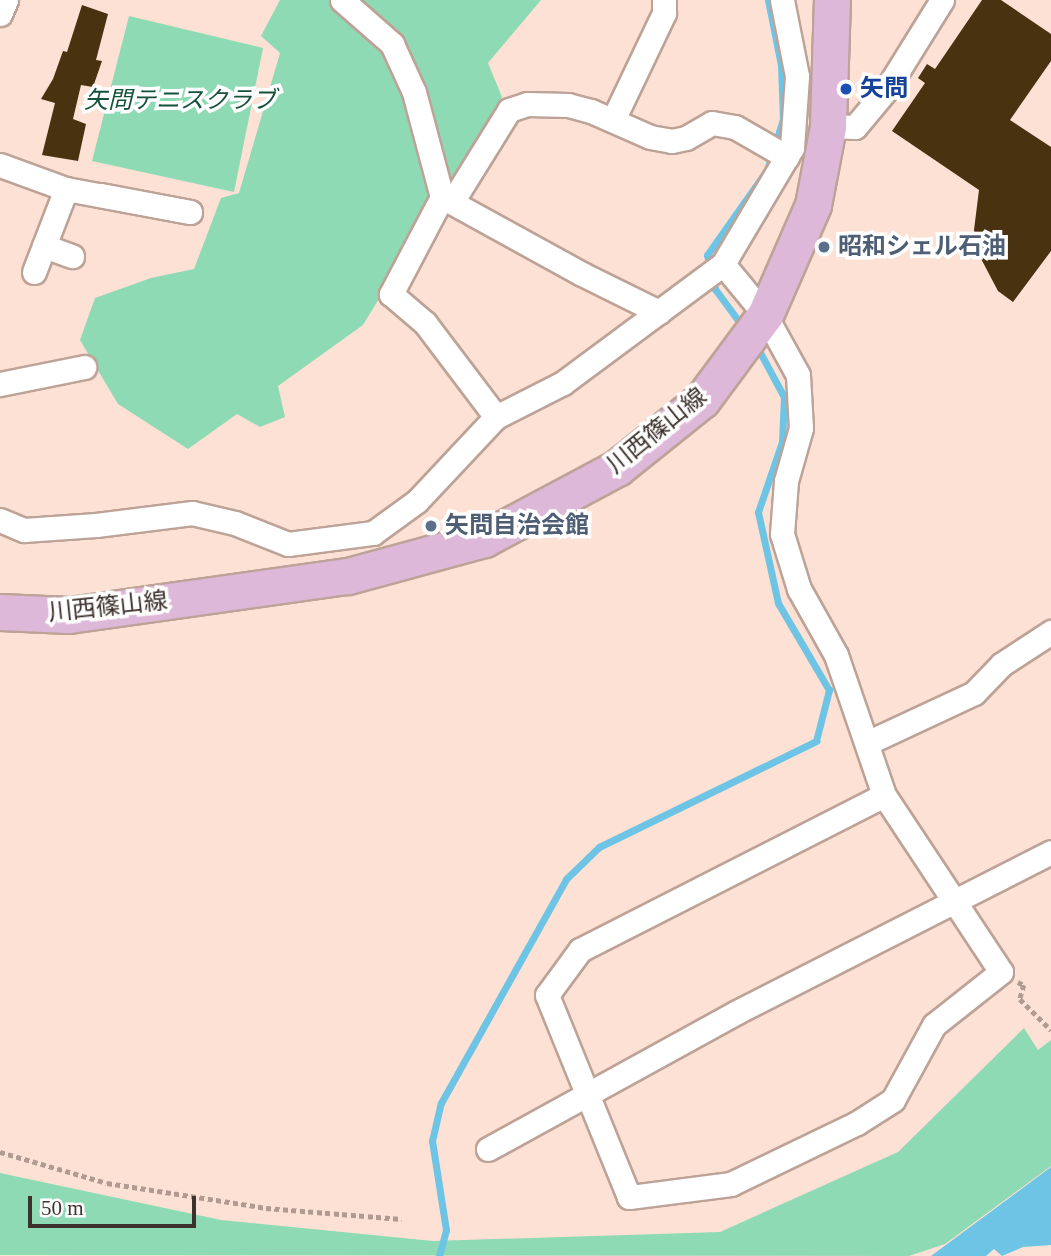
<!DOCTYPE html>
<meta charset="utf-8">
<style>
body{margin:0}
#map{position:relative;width:1051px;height:1256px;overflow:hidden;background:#fde1d5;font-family:"Times New Roman","Noto Sans JP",serif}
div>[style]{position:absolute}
.green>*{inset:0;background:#8edab5}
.water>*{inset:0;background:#6dc4e5}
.stream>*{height:7px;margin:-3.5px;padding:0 3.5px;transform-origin:3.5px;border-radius:3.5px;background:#6dc4e5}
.building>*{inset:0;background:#483210}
.path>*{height:4.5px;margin-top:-2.25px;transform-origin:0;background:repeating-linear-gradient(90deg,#b09b92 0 5px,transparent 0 8.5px)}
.roads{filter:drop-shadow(2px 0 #bda397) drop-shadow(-2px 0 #bda397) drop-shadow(0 2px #bda397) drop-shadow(0 -2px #bda397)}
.minor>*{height:23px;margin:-11.5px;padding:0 11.5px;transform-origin:11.5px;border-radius:11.5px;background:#fff}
.primary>*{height:35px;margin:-17.5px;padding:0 17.5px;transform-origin:17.5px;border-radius:17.5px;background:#deb8d9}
.dots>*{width:19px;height:19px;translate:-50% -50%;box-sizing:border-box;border:4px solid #fff;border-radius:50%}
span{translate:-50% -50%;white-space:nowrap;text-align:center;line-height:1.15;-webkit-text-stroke:7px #fff;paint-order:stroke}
.transit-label{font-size:24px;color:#164399;font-weight:700}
.left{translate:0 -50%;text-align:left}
.park-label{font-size:24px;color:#145239;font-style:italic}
.service-label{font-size:24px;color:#4e5e75;font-weight:700}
.street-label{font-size:24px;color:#3c312c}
.scale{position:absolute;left:28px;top:1196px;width:168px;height:32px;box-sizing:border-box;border:4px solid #3c312c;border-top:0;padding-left:9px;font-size:21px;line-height:24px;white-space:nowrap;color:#3c312c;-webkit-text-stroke:5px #fff;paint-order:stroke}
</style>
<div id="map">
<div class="green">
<div style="clip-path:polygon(280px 0,541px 0,488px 63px,502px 97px,363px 325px,278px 386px,285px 417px,260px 427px,237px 414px,188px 449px,118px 404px,80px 340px,95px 298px,151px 278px,194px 269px,221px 198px,239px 193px,280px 53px,261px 36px)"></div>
<div style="clip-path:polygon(129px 16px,263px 48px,234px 192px,92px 161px)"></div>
<div style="clip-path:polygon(1024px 1028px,1038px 1050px,1051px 1040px,1051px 1166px,945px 1244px,909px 1256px,0 1255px,0 1173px,221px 1220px,433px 1241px,720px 1232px,898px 1152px)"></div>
</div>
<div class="water">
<div style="clip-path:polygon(1051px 1167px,1051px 1245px,1023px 1247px,1002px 1256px,994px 1249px,986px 1256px,931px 1256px)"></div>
</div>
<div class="stream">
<div style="left:710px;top:267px;width:12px;rotate:-104deg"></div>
<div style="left:707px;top:255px;width:104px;rotate:-54.8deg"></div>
<div style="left:767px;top:170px;width:53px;rotate:-72.6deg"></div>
<div style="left:783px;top:119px;width:54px;rotate:-92.1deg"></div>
<div style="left:781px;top:65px;width:66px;rotate:-101.3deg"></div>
<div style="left:713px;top:278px;width:11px;rotate:80deg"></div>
<div style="left:715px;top:289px;width:47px;rotate:53.6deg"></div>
<div style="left:439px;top:1256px;width:27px;rotate:-75deg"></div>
<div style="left:446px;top:1230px;width:90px;rotate:-98.9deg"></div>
<div style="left:432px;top:1141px;width:39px;rotate:-77deg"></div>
<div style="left:441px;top:1103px;width:257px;rotate:-60.8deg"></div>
<div style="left:566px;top:879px;width:46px;rotate:-44.1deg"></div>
<div style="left:599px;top:847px;width:242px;rotate:-26deg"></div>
<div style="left:816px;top:741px;width:53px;rotate:-75.7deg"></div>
<div style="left:829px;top:690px;width:101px;rotate:-120.4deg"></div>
<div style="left:778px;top:603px;width:93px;rotate:-102.4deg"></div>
<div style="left:758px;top:512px;width:74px;rotate:-71.1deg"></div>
<div style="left:782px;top:442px;width:45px;rotate:-87.5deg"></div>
<div style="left:784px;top:397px;width:59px;rotate:-118.3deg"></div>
</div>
<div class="building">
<div style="clip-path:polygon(982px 0,1001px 0,1051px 34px,1051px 61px,1010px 120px,1051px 147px,1051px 251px,1013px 302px,998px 291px,978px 253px,974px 230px,979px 190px,892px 131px,925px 83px,918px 78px,927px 64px,935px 69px)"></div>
<div style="clip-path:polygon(82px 5px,108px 14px,96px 60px,102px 61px,93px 87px,81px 85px,73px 119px,86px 124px,78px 161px,42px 155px,55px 103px,41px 99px,53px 79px,63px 51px,67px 52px)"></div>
</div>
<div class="path">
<div style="left:1018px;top:982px;width:7px;rotate:27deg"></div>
<div style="left:1024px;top:985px;width:15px;rotate:106deg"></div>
<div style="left:1020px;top:999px;width:44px;rotate:45deg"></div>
<div style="left:0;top:1152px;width:111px;rotate:16.2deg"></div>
<div style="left:107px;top:1183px;width:161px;rotate:8.9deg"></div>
<div style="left:266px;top:1208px;width:136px;rotate:4.6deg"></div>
</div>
<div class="roads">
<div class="minor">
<div style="left:342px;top:0;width:67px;rotate:41.3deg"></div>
<div style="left:392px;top:44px;width:53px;rotate:65.4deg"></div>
<div style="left:414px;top:92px;width:109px;rotate:75.1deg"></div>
<div style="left:442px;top:197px;width:110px;rotate:117.7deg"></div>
<div style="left:391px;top:294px;width:45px;rotate:40.5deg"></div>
<div style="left:425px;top:323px;width:118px;rotate:52.9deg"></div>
<div style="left:0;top:14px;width:15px;rotate:-67deg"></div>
<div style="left:613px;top:120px;width:119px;rotate:-64.5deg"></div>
<div style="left:664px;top:13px;width:13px;rotate:-90deg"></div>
<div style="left:828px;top:126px;width:27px;rotate:2deg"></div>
<div style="left:855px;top:127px;width:48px;rotate:-50deg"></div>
<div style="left:886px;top:90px;width:106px;rotate:-58.1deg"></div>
<div style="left:0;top:165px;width:70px;rotate:20deg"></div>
<div style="left:66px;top:189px;width:126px;rotate:10.5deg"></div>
<div style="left:190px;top:212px;width:92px;rotate:-169.3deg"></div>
<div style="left:442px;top:197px;width:160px;rotate:28.8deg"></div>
<div style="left:582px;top:274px;width:86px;rotate:26.3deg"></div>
<div style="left:452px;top:202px;width:108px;rotate:-58.2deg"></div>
<div style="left:509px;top:110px;width:19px;rotate:-18deg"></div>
<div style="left:527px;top:104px;width:41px;rotate:1.4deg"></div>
<div style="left:568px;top:105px;width:24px;rotate:15deg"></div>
<div style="left:591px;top:111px;width:64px;rotate:23.8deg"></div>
<div style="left:650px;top:137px;width:22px;rotate:10deg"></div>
<div style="left:672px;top:141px;width:14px;rotate:-12deg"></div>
<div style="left:686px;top:138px;width:30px;rotate:-30deg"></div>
<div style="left:712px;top:123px;width:23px;rotate:10deg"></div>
<div style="left:735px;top:127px;width:60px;rotate:30deg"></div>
<div style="left:44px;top:246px;width:30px;rotate:20deg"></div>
<div style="left:723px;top:264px;width:66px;rotate:50.5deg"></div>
<div style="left:765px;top:315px;width:68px;rotate:61.2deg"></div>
<div style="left:798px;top:375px;width:53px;rotate:86.8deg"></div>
<div style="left:801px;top:428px;width:55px;rotate:105.8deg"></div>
<div style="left:786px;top:481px;width:53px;rotate:94.3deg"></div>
<div style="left:782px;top:534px;width:58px;rotate:72.8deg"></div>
<div style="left:799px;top:589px;width:76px;rotate:60.7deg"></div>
<div style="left:836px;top:655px;width:148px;rotate:71.1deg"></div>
<div style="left:884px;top:795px;width:212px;rotate:56.5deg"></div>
<div style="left:1001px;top:972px;width:85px;rotate:141.7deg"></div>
<div style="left:934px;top:1025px;width:85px;rotate:118.7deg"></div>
<div style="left:893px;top:1100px;width:43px;rotate:147.4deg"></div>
<div style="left:857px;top:1123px;width:140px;rotate:154.2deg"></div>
<div style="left:731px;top:1184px;width:103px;rotate:172.7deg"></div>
<div style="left:629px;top:1197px;width:218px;rotate:-112.1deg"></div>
<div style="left:547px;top:995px;width:56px;rotate:-53.7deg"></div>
<div style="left:580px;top:950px;width:341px;rotate:-27deg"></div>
<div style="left:34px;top:272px;width:89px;rotate:-68.9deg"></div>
<div style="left:0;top:384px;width:86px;rotate:-11.4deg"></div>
<div style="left:0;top:520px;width:26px;rotate:23deg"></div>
<div style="left:24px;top:530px;width:72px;rotate:-4deg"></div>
<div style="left:96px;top:525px;width:97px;rotate:-7.1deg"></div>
<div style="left:192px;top:513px;width:44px;rotate:13.1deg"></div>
<div style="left:235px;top:523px;width:57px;rotate:21.6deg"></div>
<div style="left:288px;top:544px;width:86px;rotate:-7.4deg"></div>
<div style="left:373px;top:533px;width:54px;rotate:-36deg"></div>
<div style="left:417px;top:501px;width:115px;rotate:-46.8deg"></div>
<div style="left:496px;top:417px;width:75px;rotate:-26.9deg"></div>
<div style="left:563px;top:383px;width:199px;rotate:-36.6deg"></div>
<div style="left:723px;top:264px;width:135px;rotate:-59.3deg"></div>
<div style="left:792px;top:148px;width:72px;rotate:-86deg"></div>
<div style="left:797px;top:76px;width:77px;rotate:-101.2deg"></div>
<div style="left:867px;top:743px;width:118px;rotate:-25deg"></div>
<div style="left:974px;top:693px;width:40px;rotate:-46deg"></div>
<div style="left:1002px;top:664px;width:59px;rotate:-33.1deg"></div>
<div style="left:488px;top:1149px;width:284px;rotate:-28.8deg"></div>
<div style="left:737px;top:1012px;width:352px;rotate:-27deg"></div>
</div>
<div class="primary">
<div style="left:0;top:612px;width:69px;rotate:2.5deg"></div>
<div style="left:69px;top:615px;width:282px;rotate:-8deg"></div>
<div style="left:348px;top:576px;width:141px;rotate:-15.2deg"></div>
<div style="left:484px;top:539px;width:151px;rotate:-28.1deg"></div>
<div style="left:617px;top:468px;width:109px;rotate:-38.7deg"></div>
<div style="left:702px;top:400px;width:106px;rotate:-53.5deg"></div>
<div style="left:765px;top:315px;width:120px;rotate:-66.4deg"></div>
<div style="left:813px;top:205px;width:80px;rotate:-79.2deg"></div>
<div style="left:828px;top:126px;width:126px;rotate:-88.2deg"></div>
</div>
</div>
<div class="dots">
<div style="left:846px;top:89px;background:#1a4fb4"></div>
<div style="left:824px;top:247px;background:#5c6f8a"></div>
<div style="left:431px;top:526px;background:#5c6f8a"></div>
</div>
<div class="transit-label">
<span class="left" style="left:860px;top:89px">矢問</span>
</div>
<div class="park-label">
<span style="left:180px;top:101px">矢問テニスクラブ</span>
</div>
<div class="service-label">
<span class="left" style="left:838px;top:247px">昭和シェル石油</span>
<span class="left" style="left:445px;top:526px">矢問自治会館</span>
</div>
<div class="street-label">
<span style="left:657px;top:431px;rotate:-39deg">川西篠山線</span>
<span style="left:108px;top:607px;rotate:-6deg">川西篠山線</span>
</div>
<div class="scale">50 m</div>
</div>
